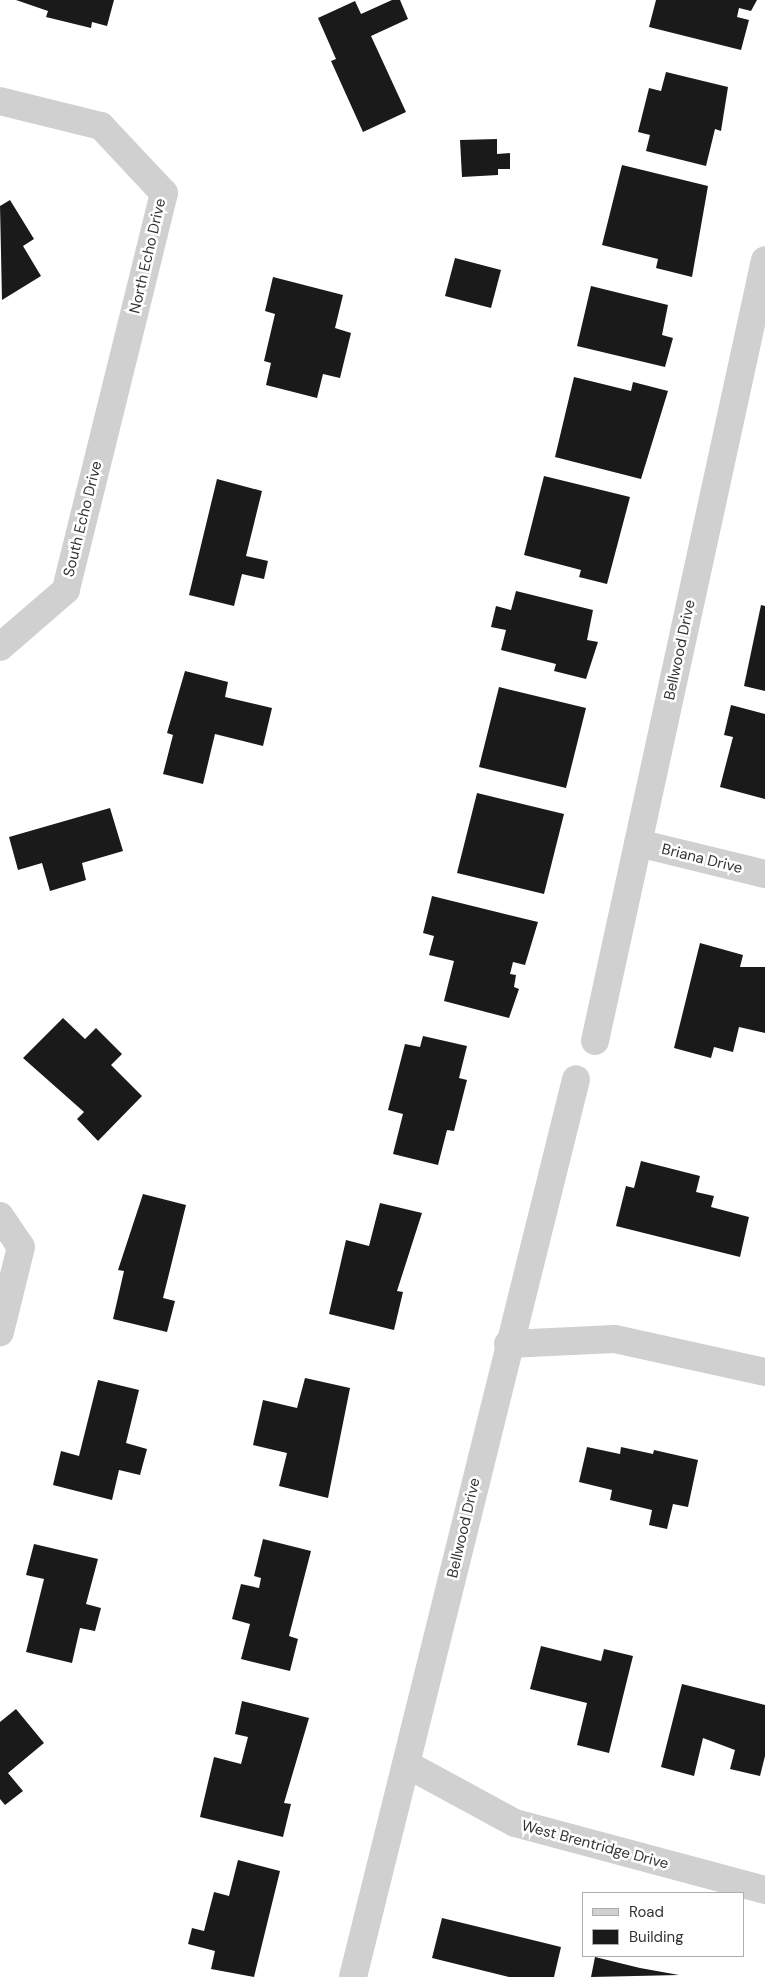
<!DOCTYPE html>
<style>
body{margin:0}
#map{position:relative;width:765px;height:1977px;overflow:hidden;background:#fff;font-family:"DM Sans",sans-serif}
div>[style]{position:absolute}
.building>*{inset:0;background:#1a1a1a}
.street>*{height:28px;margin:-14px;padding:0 14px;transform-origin:14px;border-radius:14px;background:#d0d0d0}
span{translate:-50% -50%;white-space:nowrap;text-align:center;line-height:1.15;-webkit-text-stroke:5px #fff;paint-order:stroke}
.street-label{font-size:15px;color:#333}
.legend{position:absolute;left:582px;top:1892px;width:162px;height:65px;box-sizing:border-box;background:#fff;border:1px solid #adadad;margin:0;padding:6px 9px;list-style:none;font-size:15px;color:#333}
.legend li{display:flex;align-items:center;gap:10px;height:25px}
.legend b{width:25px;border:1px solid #adadad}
</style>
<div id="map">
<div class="building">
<div style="clip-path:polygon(16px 0,114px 0,107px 26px,92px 22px,91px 28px,46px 17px,48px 11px)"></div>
<div style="clip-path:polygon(392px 0,400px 0,408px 19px,371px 36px,406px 112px,363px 132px,331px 61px,336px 59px,318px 18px,355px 1px,361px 14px)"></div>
<div style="clip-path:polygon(656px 0,757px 0,751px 11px,739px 8px,737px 17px,749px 20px,741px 50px,649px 27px)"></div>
<div style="clip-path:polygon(666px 72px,728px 87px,721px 131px,715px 129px,706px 166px,646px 151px,650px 135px,638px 132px,649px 88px,661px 91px)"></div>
<div style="clip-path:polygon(497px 139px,497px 154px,510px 153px,510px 169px,498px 169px,498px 175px,462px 177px,460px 140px)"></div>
<div style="clip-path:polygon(622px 165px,708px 186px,692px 277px,656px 268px,658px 259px,602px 245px)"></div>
<div style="clip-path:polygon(10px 200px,34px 239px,23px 246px,41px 276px,2px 300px,0 206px)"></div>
<div style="clip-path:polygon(455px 258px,501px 270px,491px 308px,445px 296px)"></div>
<div style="clip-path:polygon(273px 277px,343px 295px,335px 328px,351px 333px,340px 378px,323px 374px,317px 398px,266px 385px,271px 363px,264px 361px,275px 314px,265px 311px)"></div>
<div style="clip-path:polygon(591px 286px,668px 305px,662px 335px,673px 338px,665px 367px,577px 346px)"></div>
<div style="clip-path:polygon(574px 377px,631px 391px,633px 382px,668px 391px,641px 479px,555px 457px)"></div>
<div style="clip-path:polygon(544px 476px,630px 497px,607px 584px,579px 577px,581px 570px,524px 555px)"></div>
<div style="clip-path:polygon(217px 479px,262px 491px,246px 556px,268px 561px,264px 579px,242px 574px,234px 606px,189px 595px)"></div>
<div style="clip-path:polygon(516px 591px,593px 610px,587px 640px,598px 642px,586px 679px,554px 671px,556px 664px,501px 650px,506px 630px,491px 627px,496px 606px,511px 610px)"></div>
<div style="clip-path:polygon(761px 605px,765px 606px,765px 691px,744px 686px)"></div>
<div style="clip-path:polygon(185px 671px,228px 682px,225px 697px,272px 708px,263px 746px,215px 734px,203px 784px,163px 774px,173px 735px,167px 733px)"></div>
<div style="clip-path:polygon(499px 687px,586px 708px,566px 788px,479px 767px)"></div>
<div style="clip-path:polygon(731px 705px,765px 714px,765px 799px,720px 787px,733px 737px,724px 735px)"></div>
<div style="clip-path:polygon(477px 793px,564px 814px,544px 894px,457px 873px)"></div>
<div style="clip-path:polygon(110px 808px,123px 851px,82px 863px,86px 880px,50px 891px,42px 863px,18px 870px,9px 837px)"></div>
<div style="clip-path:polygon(432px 896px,538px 922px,525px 965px,513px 962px,510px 974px,516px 975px,514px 987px,519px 989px,509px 1018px,444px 1001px,454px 961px,429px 955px,434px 936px,423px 933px)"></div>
<div style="clip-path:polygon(700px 943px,743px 955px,740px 967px,765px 967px,765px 1033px,739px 1027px,733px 1052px,714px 1047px,711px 1058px,674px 1048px)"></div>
<div style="clip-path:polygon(63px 1018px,85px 1039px,96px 1028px,122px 1054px,111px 1065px,142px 1096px,98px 1141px,77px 1119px,84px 1112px,23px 1058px)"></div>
<div style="clip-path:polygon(423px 1036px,467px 1046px,459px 1078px,467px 1080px,454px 1131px,447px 1130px,438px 1165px,393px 1154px,403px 1114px,388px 1110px,405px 1044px,420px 1047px)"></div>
<div style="clip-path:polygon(641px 1161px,700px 1176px,696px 1192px,714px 1196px,711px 1207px,749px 1217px,740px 1257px,616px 1226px,626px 1186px,634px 1188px)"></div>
<div style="clip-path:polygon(143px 1194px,186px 1205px,163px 1298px,175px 1301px,167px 1332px,113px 1319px,124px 1271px,118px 1270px)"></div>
<div style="clip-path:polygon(380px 1203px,422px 1213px,397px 1291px,403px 1292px,394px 1330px,329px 1314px,346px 1240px,369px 1246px)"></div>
<div style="clip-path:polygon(305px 1378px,350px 1388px,328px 1498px,279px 1486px,287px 1453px,253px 1445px,263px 1400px,297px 1408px)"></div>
<div style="clip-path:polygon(98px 1380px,139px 1390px,126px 1443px,147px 1449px,140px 1475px,119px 1470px,112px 1500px,53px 1485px,61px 1451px,79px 1456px)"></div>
<div style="clip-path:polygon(587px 1447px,620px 1454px,621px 1447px,653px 1454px,654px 1450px,698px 1460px,688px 1507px,673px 1504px,667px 1529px,649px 1525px,652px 1510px,610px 1500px,612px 1490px,579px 1482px)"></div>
<div style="clip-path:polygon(263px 1539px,311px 1551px,289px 1636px,298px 1639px,290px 1671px,241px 1659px,250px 1624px,232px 1619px,241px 1584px,259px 1588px,261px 1578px,254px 1576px)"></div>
<div style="clip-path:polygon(34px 1544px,98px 1559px,86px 1604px,101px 1608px,95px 1631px,80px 1628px,72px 1663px,26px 1652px,44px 1579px,26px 1575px)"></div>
<div style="clip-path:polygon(541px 1646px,601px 1661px,604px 1649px,633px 1656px,609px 1753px,577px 1745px,587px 1703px,530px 1689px)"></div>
<div style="clip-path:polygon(682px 1684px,765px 1705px,765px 1756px,760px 1776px,730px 1769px,735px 1750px,703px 1738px,694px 1776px,661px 1767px)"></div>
<div style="clip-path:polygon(242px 1701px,309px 1718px,284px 1803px,291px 1804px,283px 1837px,200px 1817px,214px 1757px,241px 1764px,248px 1737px,235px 1734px)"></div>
<div style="clip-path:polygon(16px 1709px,44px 1743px,8px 1773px,23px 1791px,5px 1805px,0 1799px,0 1722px)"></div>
<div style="clip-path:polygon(238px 1860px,280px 1871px,254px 1977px,211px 1969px,215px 1951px,188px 1944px,192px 1928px,204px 1931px,214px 1892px,229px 1896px)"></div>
<div style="clip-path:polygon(442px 1918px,561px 1947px,554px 1977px,509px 1977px,432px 1958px)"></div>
<div style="clip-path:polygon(595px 1957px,640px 1968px,679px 1975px,591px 1977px)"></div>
</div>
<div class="street">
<div style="left:0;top:101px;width:104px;rotate:13.9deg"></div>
<div style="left:101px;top:126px;width:92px;rotate:46.8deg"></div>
<div style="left:164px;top:193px;width:409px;rotate:103.9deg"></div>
<div style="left:66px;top:590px;width:87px;rotate:139.2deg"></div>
<div style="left:638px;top:843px;width:131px;rotate:13.7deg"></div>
<div style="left:595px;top:1041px;width:799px;rotate:-77.72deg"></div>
<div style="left:0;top:1216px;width:37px;rotate:56deg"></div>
<div style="left:21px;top:1247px;width:88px;rotate:103.9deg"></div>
<div style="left:508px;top:1344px;width:107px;rotate:-2.7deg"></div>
<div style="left:615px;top:1339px;width:154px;rotate:12.4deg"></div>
<div style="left:408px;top:1765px;width:122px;rotate:28.5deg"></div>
<div style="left:515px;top:1823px;width:259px;rotate:15deg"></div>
<div style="left:353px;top:1977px;width:925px;rotate:-76.05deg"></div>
</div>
<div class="street-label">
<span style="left:148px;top:256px;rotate:-77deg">North Echo Drive</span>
<span style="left:83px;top:519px;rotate:-76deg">South Echo Drive</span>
<span style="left:680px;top:650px;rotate:-78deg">Bellwood Drive</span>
<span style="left:702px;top:859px;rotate:14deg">Briana Drive</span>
<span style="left:464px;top:1528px;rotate:-77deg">Bellwood Drive</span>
<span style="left:595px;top:1845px;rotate:15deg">West Brentridge Drive</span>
</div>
<ul class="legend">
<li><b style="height:6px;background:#d0d0d0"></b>Road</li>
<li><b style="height:14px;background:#1a1a1a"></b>Building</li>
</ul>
</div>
